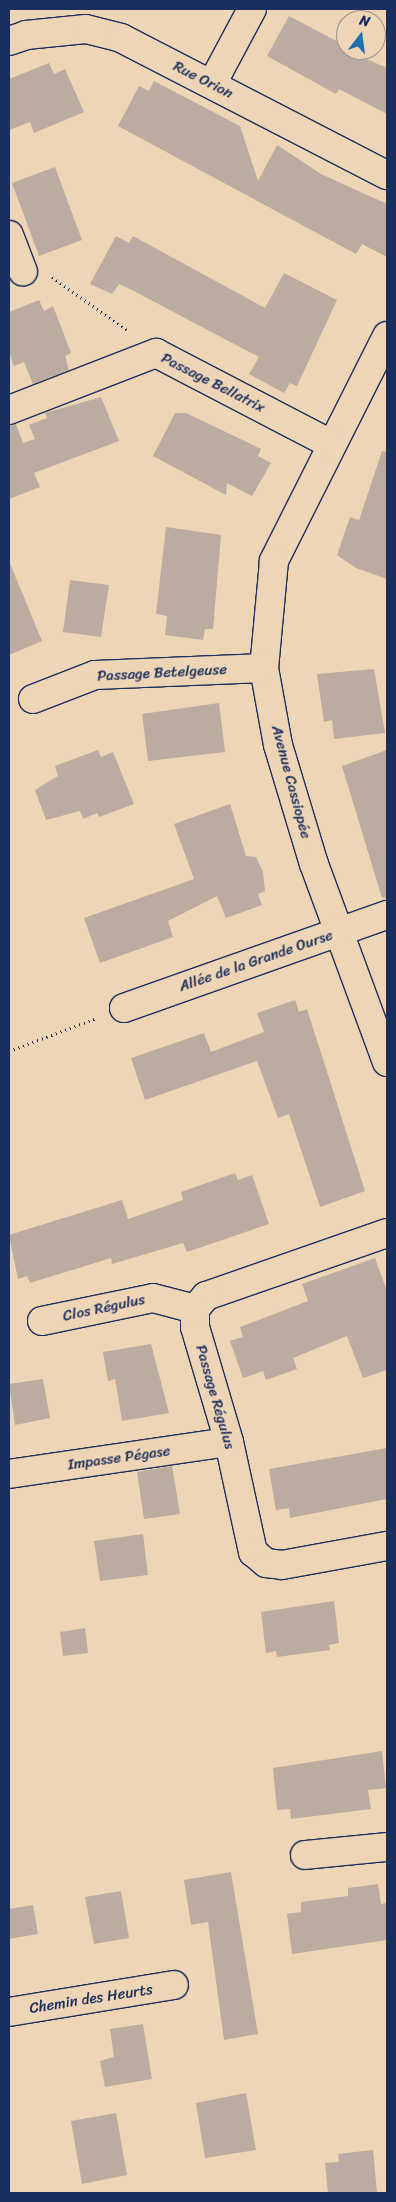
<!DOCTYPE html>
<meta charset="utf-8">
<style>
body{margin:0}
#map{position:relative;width:396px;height:2202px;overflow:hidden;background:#eed5b6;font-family:Sriracha,sans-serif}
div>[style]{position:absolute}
.building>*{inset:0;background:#baaca0}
.path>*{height:3px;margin-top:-1.5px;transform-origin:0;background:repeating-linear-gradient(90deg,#1b2f5e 0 1px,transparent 0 5px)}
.roads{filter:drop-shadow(1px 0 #1b2f5e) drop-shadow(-1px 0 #1b2f5e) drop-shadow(0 1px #1b2f5e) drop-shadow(0 -1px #1b2f5e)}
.minor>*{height:28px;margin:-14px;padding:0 14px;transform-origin:14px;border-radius:14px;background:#eed5b6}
span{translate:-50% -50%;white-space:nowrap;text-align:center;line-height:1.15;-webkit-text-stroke:5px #eed5b6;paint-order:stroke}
.street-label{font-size:15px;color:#1b2f5e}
.frame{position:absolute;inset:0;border:10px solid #1b2f5e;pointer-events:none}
.north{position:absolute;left:336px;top:10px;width:50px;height:50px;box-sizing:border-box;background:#eed5b6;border:1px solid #9a9393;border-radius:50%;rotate:15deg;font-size:14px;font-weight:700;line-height:20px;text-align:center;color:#1b2f5e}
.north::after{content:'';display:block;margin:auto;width:18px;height:22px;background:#1f6fb2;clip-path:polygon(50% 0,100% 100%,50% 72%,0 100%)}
</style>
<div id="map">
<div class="building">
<div style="clip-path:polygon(289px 16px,346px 46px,346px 50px,387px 68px,387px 114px,339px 89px,336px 94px,267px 56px)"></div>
<div style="clip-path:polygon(49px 63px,54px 74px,65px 69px,84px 112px,34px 133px,30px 122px,9px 130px,9px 79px)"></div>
<div style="clip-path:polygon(154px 81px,240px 126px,258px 181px,277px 145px,321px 174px,387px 204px,387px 257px,362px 244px,356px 254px,118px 126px,139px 86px,149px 91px)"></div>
<div style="clip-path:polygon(55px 167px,82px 240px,39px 256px,12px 183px)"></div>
<div style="clip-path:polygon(116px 236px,129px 243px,133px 236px,265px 308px,284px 273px,337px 300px,297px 386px,290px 383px,284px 393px,249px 374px,259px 357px,130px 289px,119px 284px,112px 294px,90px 284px)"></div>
<div style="clip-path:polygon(39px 300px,44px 311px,53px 306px,71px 353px,65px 356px,69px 370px,33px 384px,24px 362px,14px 366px,9px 352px,9px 312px)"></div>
<div style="clip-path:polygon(101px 397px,119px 441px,34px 473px,40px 487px,9px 499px,9px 425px,16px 424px,23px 443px,35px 439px,29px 425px,47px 418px,45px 413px)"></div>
<div style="clip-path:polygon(175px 413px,186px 413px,261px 449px,258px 456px,271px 463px,252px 496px,227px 483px,226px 495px,153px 456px)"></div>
<div style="clip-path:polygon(382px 451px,387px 452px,387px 579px,356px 568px,337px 555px,350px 517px,359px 520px)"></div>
<div style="clip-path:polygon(166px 527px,221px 535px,213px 629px,205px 629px,203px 640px,165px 635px,167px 616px,156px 614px)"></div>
<div style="clip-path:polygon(9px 561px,42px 641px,9px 655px)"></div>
<div style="clip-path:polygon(70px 580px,109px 585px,101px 637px,63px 632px)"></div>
<div style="clip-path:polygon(374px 669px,385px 733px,334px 739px,332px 720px,324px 722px,317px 674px)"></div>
<div style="clip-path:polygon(219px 703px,225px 752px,148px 761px,142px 714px)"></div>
<div style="clip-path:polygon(98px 750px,101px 757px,113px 752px,134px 804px,99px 817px,97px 813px,83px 819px,80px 811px,46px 820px,35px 790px,58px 776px,55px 766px)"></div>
<div style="clip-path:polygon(387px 750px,387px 897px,382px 898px,342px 766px)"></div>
<div style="clip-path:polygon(230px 804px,246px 856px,256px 857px,263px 872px,265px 891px,258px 894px,262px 905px,226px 918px,217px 896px,168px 921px,173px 937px,100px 963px,84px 918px,194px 879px,174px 824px)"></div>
<div style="clip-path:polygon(295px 1000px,299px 1012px,307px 1009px,365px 1191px,320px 1207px,289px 1114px,278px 1118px,257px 1061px,145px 1100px,131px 1058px,204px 1033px,211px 1052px,264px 1032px,257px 1013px)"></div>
<div style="clip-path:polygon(235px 1173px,238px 1180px,252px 1175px,269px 1224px,187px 1252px,183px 1243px,112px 1264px,111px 1258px,30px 1283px,27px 1276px,18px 1279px,9px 1235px,122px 1200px,128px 1219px,183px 1200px,181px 1192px)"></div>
<div style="clip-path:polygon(375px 1258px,387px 1291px,387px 1370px,363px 1378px,347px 1336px,293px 1358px,297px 1369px,266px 1380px,263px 1371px,243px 1378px,230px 1341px,243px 1337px,240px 1327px,308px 1301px,302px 1284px)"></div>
<div style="clip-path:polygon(151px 1344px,169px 1413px,122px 1421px,115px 1379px,108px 1381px,103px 1352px)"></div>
<div style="clip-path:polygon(43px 1379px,50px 1418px,15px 1425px,9px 1384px)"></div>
<div style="clip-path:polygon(387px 1448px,387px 1499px,290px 1518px,289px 1508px,276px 1510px,269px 1469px)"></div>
<div style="clip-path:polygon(172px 1466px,180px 1514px,144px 1519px,137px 1472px)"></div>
<div style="clip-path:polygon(143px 1534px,148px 1575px,100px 1581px,94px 1541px)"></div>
<div style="clip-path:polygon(334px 1601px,339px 1643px,329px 1645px,330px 1650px,277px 1657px,276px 1651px,266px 1653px,261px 1612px)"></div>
<div style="clip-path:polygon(85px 1628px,88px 1653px,63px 1656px,60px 1632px)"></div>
<div style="clip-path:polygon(382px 1751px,386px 1788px,368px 1790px,371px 1809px,291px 1819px,290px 1809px,277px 1810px,273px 1768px)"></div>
<div style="clip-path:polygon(231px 1872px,258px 2034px,224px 2040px,208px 1922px,191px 1925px,184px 1880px)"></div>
<div style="clip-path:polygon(378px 1884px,381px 1904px,387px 1903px,387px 1940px,292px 1954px,287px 1914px,301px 1912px,301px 1902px,348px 1896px,348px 1888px)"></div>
<div style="clip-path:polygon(121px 1891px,129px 1938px,94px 1944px,85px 1897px)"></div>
<div style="clip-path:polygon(33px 1905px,38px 1934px,9px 1939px,9px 1909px)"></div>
<div style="clip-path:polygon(143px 2024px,152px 2079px,105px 2087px,100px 2061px,114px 2057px,110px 2029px)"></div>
<div style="clip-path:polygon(246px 2093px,256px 2150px,205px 2158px,196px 2103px)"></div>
<div style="clip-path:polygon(116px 2113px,127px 2175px,82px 2184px,71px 2121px)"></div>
<div style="clip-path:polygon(373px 2150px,377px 2193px,328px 2193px,325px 2163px,339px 2162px,338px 2154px)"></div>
</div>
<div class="path">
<div style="left:52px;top:277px;width:93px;rotate:35.4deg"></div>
<div style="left:9px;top:1051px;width:94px;rotate:-20.6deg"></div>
</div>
<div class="roads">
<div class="minor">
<div style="left:9px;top:41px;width:18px;rotate:-19deg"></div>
<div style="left:26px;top:35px;width:60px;rotate:-5.7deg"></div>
<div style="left:86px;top:29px;width:36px;rotate:14deg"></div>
<div style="left:121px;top:38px;width:299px;rotate:27.3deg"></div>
<div style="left:212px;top:84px;width:85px;rotate:-61.9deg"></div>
<div style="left:9px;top:235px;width:39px;rotate:69deg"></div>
<div style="left:387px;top:336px;width:252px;rotate:116.7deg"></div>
<div style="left:274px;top:561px;width:107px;rotate:95.3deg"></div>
<div style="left:264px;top:668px;width:78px;rotate:79.7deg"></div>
<div style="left:278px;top:745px;width:124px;rotate:73.2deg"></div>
<div style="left:314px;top:864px;width:211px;rotate:69.8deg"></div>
<div style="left:9px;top:410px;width:158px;rotate:-21.2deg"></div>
<div style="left:156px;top:353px;width:197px;rotate:27.5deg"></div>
<div style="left:33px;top:699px;width:66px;rotate:-21.2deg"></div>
<div style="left:95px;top:675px;width:169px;rotate:-2.4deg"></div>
<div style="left:124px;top:1008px;width:279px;rotate:-19.5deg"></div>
<div style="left:387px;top:1233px;width:192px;rotate:160.8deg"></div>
<div style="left:206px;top:1296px;width:17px;rotate:130deg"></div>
<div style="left:195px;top:1309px;width:18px;rotate:90deg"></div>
<div style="left:195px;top:1327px;width:120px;rotate:73.5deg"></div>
<div style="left:229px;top:1442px;width:113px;rotate:77.7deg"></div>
<div style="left:253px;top:1552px;width:17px;rotate:40deg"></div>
<div style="left:266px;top:1563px;width:16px;rotate:7deg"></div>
<div style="left:282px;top:1565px;width:107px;rotate:-10.3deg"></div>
<div style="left:42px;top:1321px;width:113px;rotate:-11.7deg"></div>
<div style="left:153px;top:1298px;width:43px;rotate:14.7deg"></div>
<div style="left:9px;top:1474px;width:222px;rotate:-8.3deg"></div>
<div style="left:305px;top:1855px;width:82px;rotate:-5.6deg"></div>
<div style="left:9px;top:2012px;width:167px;rotate:-9.3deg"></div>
</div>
</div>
<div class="street-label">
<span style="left:203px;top:80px;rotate:27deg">Rue Orion</span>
<span style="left:213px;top:383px;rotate:27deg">Passage Bellatrix</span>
<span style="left:162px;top:673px;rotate:-3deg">Passage Betelgeuse</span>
<span style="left:291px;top:782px;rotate:75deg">Avenue Cassiopée</span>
<span style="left:256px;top:961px;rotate:-19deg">Allée de la Grande Ourse</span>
<span style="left:104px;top:1308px;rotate:-12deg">Clos Régulus</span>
<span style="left:215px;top:1397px;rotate:74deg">Passage Régulus</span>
<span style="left:119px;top:1458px;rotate:-8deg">Impasse Pégase</span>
<span style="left:91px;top:1999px;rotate:-9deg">Chemin des Heurts</span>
</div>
<div class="frame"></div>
<div class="north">N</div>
</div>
